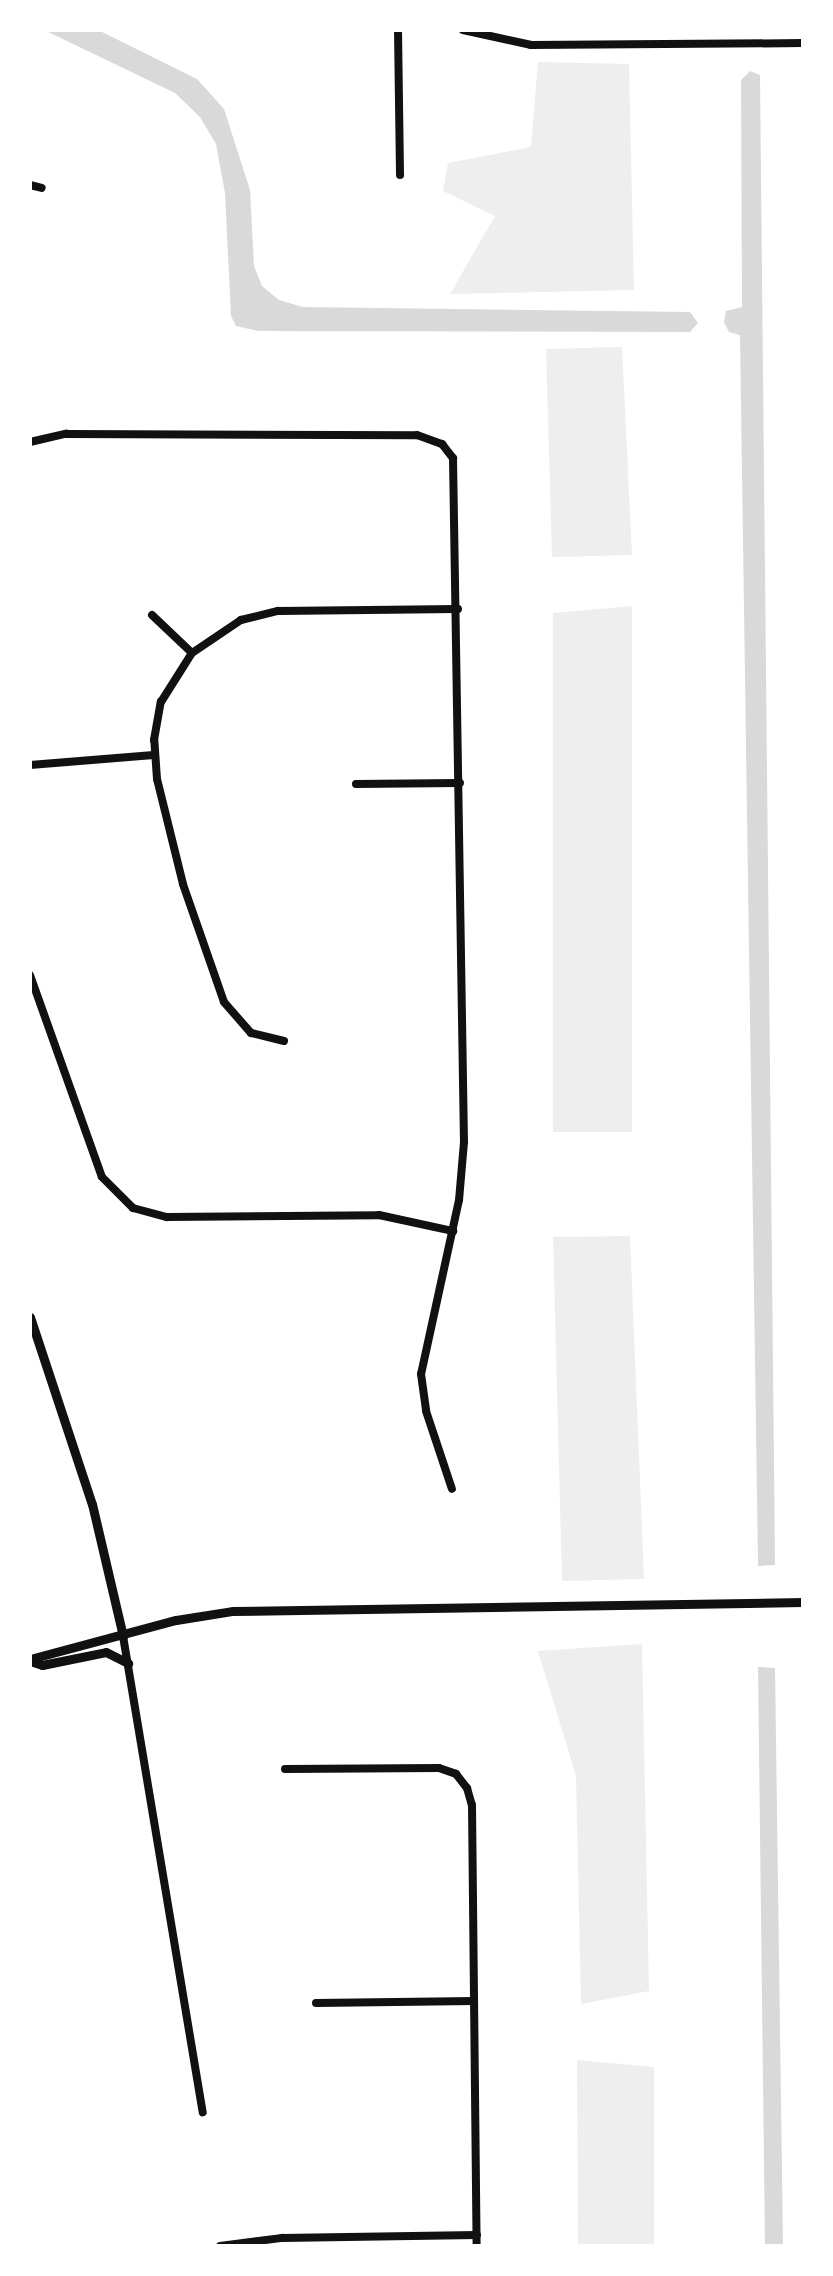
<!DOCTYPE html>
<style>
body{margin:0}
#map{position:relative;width:833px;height:2276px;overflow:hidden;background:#fff;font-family:Quicksand,sans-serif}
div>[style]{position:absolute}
.green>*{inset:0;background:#eee}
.water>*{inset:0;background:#d9d9d9}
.minor>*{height:8px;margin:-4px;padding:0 4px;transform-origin:4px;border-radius:4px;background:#111}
.tertiary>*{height:9px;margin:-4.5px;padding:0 4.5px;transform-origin:4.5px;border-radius:4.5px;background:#111}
span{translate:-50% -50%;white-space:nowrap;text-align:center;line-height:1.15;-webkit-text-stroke:8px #fff;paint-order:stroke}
.frame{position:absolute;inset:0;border:32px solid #fff;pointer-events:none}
</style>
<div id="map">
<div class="green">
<div style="clip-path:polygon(538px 62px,629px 64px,634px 290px,450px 294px,495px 216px,443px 191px,448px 163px,531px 147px)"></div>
<div style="clip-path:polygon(622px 347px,632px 555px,552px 557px,546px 349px)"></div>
<div style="clip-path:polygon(632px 606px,632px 1132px,553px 1132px,553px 613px)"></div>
<div style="clip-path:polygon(630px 1236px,644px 1579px,562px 1581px,553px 1237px)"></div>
<div style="clip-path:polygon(642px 1644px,649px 1991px,581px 2004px,576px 1776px,538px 1651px)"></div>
<div style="clip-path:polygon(577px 2060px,654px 2067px,654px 2246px,578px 2246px)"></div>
</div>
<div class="water">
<div style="clip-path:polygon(44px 30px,98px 30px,197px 79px,224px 109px,250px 190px,254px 266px,262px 286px,279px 300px,303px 307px,690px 312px,698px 323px,690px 332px,258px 331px,236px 326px,231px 316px,225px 193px,216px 144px,200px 117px,175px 93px)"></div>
<div style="clip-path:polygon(750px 71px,760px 75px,775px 1565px,758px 1566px,740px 335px,729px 332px,724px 322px,726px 311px,742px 307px,741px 80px)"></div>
<div style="clip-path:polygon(758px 1667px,775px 1668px,783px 2246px,765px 2246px)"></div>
</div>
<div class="minor">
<div style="left:398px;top:30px;width:145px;rotate:89.2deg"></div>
<div style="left:463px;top:30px;width:70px;rotate:12.4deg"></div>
<div style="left:531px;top:45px;width:272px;rotate:-0.4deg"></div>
<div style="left:30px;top:185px;width:12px;rotate:14deg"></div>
<div style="left:30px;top:442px;width:37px;rotate:-13deg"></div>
<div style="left:66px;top:434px;width:351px;rotate:0.2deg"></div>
<div style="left:417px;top:435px;width:27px;rotate:20deg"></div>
<div style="left:442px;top:444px;width:18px;rotate:52deg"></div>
<div style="left:453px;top:458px;width:684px;rotate:89.08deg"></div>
<div style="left:464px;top:1142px;width:58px;rotate:94.9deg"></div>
<div style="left:459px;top:1200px;width:178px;rotate:102.3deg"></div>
<div style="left:421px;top:1374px;width:37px;rotate:82deg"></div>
<div style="left:426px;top:1411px;width:82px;rotate:71.6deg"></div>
<div style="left:152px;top:615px;width:55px;rotate:43.5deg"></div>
<div style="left:30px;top:765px;width:124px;rotate:-4.6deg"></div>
<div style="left:356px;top:784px;width:104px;rotate:-0.6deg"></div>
<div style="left:30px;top:975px;width:214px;rotate:70.4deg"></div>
<div style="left:102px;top:1177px;width:44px;rotate:45deg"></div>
<div style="left:133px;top:1208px;width:35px;rotate:15deg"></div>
<div style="left:167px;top:1217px;width:212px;rotate:-0.5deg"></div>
<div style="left:379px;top:1215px;width:76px;rotate:12.2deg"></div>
<div style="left:284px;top:1041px;width:34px;rotate:-166deg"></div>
<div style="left:251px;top:1033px;width:41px;rotate:-131.1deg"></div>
<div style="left:224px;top:1002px;width:125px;rotate:-109.2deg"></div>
<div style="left:183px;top:884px;width:108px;rotate:-103.9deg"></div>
<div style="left:157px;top:779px;width:39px;rotate:-94deg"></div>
<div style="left:154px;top:740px;width:39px;rotate:-80deg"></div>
<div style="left:161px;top:702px;width:58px;rotate:-57.7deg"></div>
<div style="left:192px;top:653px;width:59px;rotate:-34deg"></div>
<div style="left:241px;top:620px;width:38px;rotate:-14deg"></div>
<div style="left:278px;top:611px;width:180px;rotate:-0.6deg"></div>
<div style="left:123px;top:1636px;width:483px;rotate:80.5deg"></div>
<div style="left:285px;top:1769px;width:154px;rotate:-0.4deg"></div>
<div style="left:439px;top:1768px;width:18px;rotate:19deg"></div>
<div style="left:456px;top:1774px;width:18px;rotate:52deg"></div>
<div style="left:467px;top:1788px;width:18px;rotate:74deg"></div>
<div style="left:472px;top:1805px;width:441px;rotate:89.4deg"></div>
<div style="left:316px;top:2003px;width:158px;rotate:-0.7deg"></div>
<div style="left:220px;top:2246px;width:63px;rotate:-7.4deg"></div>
<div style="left:282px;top:2238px;width:195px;rotate:-0.9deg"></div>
</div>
<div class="tertiary">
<div style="left:30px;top:1317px;width:197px;rotate:71.7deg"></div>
<div style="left:92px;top:1504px;width:136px;rotate:76.8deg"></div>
<div style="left:30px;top:1659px;width:151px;rotate:-15deg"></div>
<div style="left:176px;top:1620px;width:58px;rotate:-9deg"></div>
<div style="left:233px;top:1611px;width:570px;rotate:-0.9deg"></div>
<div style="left:30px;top:1661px;width:13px;rotate:18deg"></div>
<div style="left:42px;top:1665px;width:65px;rotate:-11.5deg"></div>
<div style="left:106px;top:1652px;width:25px;rotate:27deg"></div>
</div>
<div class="frame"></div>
</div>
